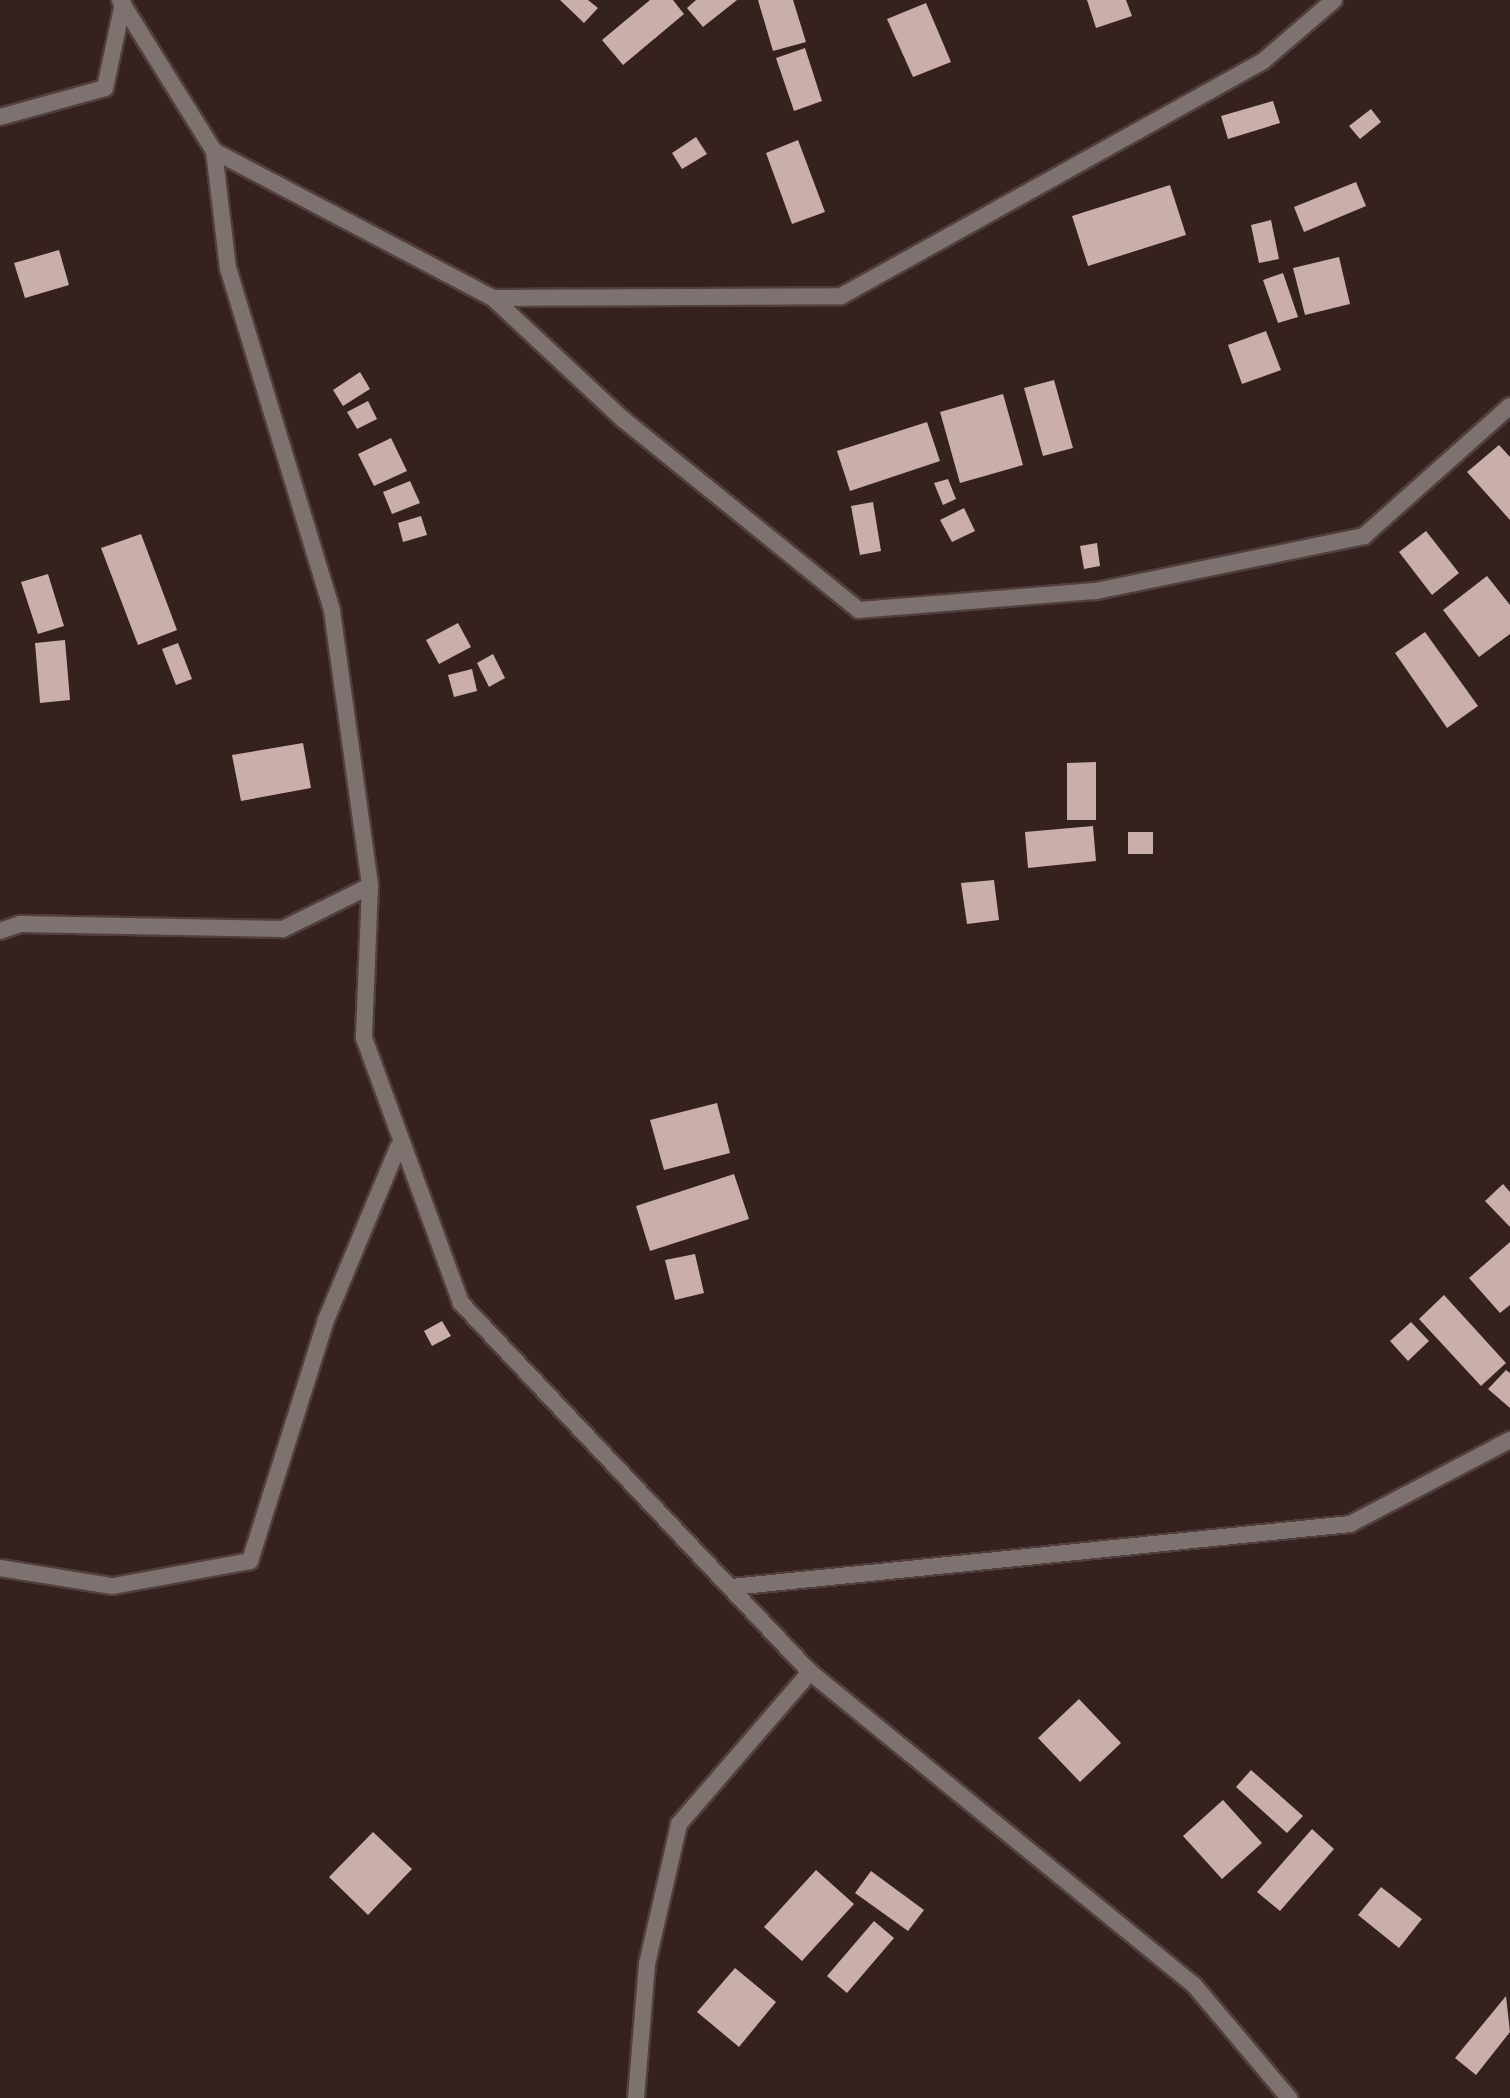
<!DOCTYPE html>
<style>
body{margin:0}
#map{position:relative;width:1510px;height:2098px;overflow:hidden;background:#35211d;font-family:Roboto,sans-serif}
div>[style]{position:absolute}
.building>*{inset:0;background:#caaea9}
.roads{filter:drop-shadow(2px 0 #523f3b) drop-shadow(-2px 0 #523f3b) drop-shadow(0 2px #523f3b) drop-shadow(0 -2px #523f3b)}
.minor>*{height:16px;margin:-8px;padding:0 8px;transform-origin:8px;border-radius:8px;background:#7e7270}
span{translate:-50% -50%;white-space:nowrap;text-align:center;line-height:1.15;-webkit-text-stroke:8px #2b1714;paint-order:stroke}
</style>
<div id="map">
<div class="building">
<div style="clip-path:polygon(560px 0,588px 0,598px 8px,584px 23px)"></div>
<div style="clip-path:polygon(650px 0,673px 0,684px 14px,623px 65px,602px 40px)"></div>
<div style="clip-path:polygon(696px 0,737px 0,703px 27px,687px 8px)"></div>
<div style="clip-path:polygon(758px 0,793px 0,806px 42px,773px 51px)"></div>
<div style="clip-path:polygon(1087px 0,1126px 0,1132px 16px,1096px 28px)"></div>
<div style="clip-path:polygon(926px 3px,951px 62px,913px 77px,887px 19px)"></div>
<div style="clip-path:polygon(805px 48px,822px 101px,794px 111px,776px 58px)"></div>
<div style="clip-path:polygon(1273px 101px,1280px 123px,1228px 139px,1221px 116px)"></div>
<div style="clip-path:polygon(1371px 109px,1381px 122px,1360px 139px,1349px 126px)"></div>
<div style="clip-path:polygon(696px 137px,707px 154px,682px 169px,672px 153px)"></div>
<div style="clip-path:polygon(798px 140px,825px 212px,792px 224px,766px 153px)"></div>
<div style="clip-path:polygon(1356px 182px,1366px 206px,1304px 232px,1294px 207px)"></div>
<div style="clip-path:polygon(1170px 185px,1186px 235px,1088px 266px,1072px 216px)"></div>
<div style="clip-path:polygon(1271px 220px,1279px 259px,1259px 263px,1251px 225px)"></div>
<div style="clip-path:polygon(59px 250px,69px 285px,25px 298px,14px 263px)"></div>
<div style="clip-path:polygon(1339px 257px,1350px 304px,1305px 315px,1293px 268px)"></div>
<div style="clip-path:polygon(1283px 273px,1298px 317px,1278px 323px,1263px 280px)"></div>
<div style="clip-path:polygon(1266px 331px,1281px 370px,1242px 384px,1228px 345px)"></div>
<div style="clip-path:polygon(360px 372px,370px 389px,343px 406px,333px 390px)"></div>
<div style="clip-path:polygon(1054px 380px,1073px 448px,1043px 456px,1024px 388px)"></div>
<div style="clip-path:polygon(1003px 394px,1023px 465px,960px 483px,940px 412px)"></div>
<div style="clip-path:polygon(368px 401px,377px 419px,357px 429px,347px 412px)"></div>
<div style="clip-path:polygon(927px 422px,940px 461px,850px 491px,837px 451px)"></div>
<div style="clip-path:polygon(391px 438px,407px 471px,374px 486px,358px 454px)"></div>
<div style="clip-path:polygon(1499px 445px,1510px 457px,1510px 520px,1467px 472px)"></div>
<div style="clip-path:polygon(948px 479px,956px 499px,943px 505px,934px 483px)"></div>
<div style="clip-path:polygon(410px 481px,420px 503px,392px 514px,383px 492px)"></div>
<div style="clip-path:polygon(873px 502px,881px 551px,860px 555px,851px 506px)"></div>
<div style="clip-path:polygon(964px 508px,975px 531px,952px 542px,940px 520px)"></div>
<div style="clip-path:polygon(421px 516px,427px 535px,403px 542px,398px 523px)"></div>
<div style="clip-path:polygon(1426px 531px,1459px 573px,1432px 595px,1399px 552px)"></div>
<div style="clip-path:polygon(141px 534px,177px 630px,138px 645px,101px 548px)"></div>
<div style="clip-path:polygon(1097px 543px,1100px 566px,1084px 569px,1080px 546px)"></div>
<div style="clip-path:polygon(48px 574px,64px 626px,38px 634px,21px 582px)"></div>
<div style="clip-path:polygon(1487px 576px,1510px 605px,1510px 634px,1479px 657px,1443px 610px)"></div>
<div style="clip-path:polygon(458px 623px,471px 647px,439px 664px,426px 640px)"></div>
<div style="clip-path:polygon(1425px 632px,1478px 706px,1447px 728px,1395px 653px)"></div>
<div style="clip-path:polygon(65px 640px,70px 700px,40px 703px,35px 643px)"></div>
<div style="clip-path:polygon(178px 643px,192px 679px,176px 685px,162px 649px)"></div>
<div style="clip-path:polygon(493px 654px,505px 678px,489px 687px,477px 663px)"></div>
<div style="clip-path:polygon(472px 669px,477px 691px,454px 697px,448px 675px)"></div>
<div style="clip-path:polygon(303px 743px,311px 788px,241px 801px,232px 755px)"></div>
<div style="clip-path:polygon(1096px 762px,1096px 820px,1067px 820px,1067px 763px)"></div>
<div style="clip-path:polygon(1093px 826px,1096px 861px,1028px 868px,1025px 832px)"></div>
<div style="clip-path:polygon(1128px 832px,1153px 832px,1153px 854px,1128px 854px)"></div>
<div style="clip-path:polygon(994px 880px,999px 920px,967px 924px,961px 883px)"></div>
<div style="clip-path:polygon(717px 1103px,730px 1153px,664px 1170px,650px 1120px)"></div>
<div style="clip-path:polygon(734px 1174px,749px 1219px,650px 1251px,636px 1206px)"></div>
<div style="clip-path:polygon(1503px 1184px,1510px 1192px,1510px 1227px,1485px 1201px)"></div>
<div style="clip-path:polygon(1510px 1242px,1510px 1305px,1500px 1313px,1469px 1278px)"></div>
<div style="clip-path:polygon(695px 1254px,704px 1293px,675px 1300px,665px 1260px)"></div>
<div style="clip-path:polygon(1444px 1295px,1506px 1363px,1481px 1386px,1419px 1319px)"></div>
<div style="clip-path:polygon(442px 1321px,451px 1336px,432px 1346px,424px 1331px)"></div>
<div style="clip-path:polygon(1411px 1322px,1429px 1341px,1408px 1361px,1390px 1341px)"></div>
<div style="clip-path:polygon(1506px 1370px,1510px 1373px,1510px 1408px,1488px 1389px)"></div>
<div style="clip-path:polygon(1079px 1699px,1121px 1743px,1080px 1782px,1038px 1738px)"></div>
<div style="clip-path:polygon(1251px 1770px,1303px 1816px,1287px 1833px,1236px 1787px)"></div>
<div style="clip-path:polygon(1223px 1800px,1262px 1843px,1222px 1879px,1183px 1836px)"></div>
<div style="clip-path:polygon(1312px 1829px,1334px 1849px,1280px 1911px,1257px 1892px)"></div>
<div style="clip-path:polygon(373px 1832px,412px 1869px,368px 1915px,329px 1877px)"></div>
<div style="clip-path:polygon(816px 1870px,854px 1904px,802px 1961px,764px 1927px)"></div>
<div style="clip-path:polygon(871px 1871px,924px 1910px,908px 1931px,855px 1893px)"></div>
<div style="clip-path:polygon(1381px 1887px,1422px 1919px,1399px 1948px,1358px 1915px)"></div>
<div style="clip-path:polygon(874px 1921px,894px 1938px,847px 1993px,827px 1976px)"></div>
<div style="clip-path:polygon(735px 1968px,776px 2002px,739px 2047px,697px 2012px)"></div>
<div style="clip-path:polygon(1506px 1996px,1510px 2032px,1476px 2075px,1455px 2058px)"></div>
</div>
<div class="roads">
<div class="minor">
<div style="left:120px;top:0;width:178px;rotate:58.1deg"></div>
<div style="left:214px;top:151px;width:118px;rotate:83.2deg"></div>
<div style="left:228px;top:268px;width:358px;rotate:73.1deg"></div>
<div style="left:332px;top:611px;width:278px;rotate:82.1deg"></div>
<div style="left:370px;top:886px;width:152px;rotate:92.3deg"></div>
<div style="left:364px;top:1038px;width:282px;rotate:69.9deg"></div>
<div style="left:461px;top:1303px;width:508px;rotate:46.6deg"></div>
<div style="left:810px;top:1672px;width:495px;rotate:39.2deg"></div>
<div style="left:1194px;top:1985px;width:148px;rotate:49.9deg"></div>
<div style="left:0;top:117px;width:109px;rotate:-15.4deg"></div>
<div style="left:105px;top:88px;width:87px;rotate:-78deg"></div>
<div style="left:214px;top:151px;width:315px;rotate:27.8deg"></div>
<div style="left:493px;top:298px;width:348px;rotate:-0.3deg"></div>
<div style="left:841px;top:296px;width:482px;rotate:-29.1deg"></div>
<div style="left:1262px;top:62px;width:95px;rotate:-40.7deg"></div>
<div style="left:493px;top:298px;width:179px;rotate:43deg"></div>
<div style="left:624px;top:420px;width:302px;rotate:39deg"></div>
<div style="left:859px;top:610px;width:238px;rotate:-4.6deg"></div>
<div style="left:1096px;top:591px;width:274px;rotate:-11.6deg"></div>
<div style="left:1364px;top:536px;width:195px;rotate:-41.7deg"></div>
<div style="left:0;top:931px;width:21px;rotate:-19deg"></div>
<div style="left:20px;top:924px;width:263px;rotate:1.1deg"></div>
<div style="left:283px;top:929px;width:97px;rotate:-26.3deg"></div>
<div style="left:0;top:1568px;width:114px;rotate:9.1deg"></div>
<div style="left:113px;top:1586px;width:139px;rotate:-10.3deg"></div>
<div style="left:250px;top:1561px;width:253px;rotate:-72.5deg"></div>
<div style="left:326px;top:1320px;width:187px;rotate:-67.4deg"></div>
<div style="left:732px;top:1587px;width:621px;rotate:-5.82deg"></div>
<div style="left:1350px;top:1524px;width:181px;rotate:-27.7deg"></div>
<div style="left:636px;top:2098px;width:134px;rotate:-85.3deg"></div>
<div style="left:647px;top:1964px;width:144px;rotate:-77.1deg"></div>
<div style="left:679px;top:1824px;width:201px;rotate:-49.2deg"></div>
</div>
</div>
</div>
